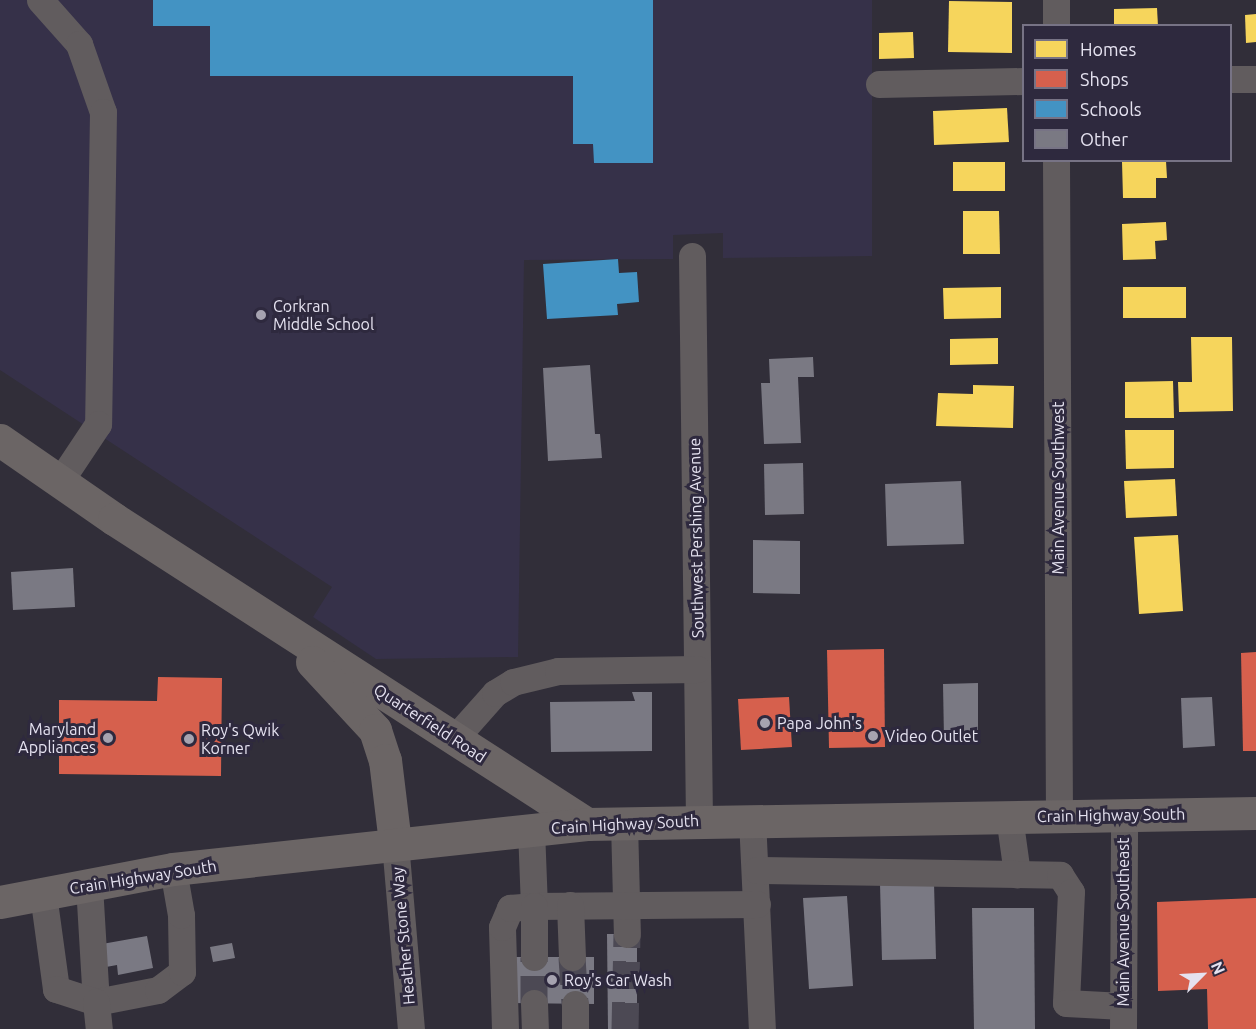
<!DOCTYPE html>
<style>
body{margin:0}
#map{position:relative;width:1256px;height:1029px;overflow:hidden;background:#312e39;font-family:Ubuntu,sans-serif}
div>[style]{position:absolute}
.built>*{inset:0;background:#363149}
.homes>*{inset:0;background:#f6d55c}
.shops>*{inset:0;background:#d6604d}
.schools>*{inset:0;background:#4393c3}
.building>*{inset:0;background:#7a7983}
.minor-tunnel>*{height:27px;margin-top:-13.5px;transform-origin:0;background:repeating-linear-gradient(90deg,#4c4954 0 27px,transparent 0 41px)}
.minor>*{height:27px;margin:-13.5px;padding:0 13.5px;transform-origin:13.5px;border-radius:13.5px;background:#615c5e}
.major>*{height:33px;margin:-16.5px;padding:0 16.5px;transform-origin:16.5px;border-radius:16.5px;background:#6b6565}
.dots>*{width:16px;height:16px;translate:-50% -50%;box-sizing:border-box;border:3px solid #2e293e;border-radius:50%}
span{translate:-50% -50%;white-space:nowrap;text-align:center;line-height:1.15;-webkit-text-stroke:6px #2e293e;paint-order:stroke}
.poi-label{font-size:16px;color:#e5e2f0}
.left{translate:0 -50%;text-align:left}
.right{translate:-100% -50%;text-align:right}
.street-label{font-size:16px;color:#e5e2f0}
.legend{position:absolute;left:1022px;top:24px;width:210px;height:138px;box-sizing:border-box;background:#2e293e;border:2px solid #777385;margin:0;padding:8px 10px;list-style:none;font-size:18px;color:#e5e2f0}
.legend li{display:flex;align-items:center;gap:12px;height:30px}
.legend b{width:30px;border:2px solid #777385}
.north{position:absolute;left:1172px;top:945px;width:60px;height:60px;-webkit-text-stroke:4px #2e293e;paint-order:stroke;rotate:66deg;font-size:16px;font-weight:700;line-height:24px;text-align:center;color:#e5e2f0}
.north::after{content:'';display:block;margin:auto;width:21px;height:27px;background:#e5e2f0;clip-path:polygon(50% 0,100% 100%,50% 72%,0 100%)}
</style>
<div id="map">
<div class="built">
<div style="clip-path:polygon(0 0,872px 0,872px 256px,723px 258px,723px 233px,673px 235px,673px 259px,524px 260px,518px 657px,376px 659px,313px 617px,332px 587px,0 370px)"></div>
</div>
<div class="homes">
<div style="clip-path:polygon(949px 1px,1012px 2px,1012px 53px,948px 52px)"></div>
<div style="clip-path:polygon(1157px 8px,1158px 26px,1114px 26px,1114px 9px)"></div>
<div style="clip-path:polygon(1256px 14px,1256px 42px,1246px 43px,1245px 15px)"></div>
<div style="clip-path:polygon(913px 32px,914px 58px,879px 59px,879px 33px)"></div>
<div style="clip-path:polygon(1007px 108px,1009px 142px,934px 145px,933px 111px)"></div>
<div style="clip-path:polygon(1166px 161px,1167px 178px,1156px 178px,1156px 198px,1123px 198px,1122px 162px)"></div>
<div style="clip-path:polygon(953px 162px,1005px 162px,1005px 191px,953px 191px)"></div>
<div style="clip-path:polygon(963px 211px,999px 211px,1000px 254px,963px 254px)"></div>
<div style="clip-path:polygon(1166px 222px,1167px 240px,1155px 241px,1156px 259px,1123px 260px,1122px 224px)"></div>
<div style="clip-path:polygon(1001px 287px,1001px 318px,944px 319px,943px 288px)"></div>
<div style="clip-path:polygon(1123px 287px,1186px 287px,1186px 318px,1123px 318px)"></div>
<div style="clip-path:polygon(1191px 337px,1232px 337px,1233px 411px,1179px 412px,1178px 382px,1192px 382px)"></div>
<div style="clip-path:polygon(998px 338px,998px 364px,950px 365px,950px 339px)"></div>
<div style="clip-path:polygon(1173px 381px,1174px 418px,1125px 418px,1125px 382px)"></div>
<div style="clip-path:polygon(973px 385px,1014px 386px,1013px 428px,936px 426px,938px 393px,973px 394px)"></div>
<div style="clip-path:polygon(1125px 430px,1174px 430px,1174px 468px,1126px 469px)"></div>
<div style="clip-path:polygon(1175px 479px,1177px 516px,1126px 518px,1124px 481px)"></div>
<div style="clip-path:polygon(1178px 535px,1183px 611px,1139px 614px,1134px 537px)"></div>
</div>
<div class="shops">
<div style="clip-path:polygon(884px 649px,885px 747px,829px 748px,827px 650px)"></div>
<div style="clip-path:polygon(1256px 652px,1256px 751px,1243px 751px,1241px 653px)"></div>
<div style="clip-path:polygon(158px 677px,222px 678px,221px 776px,59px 774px,59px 700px,157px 701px)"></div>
<div style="clip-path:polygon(789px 697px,792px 747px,741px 750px,738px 699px)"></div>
<div style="clip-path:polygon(1256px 898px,1256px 1029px,1208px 1029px,1207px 989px,1158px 991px,1157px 902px)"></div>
</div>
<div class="schools">
<div style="clip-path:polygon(153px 0,653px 0,653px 163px,594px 163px,593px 144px,573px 144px,573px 76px,210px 76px,210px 26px,153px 26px)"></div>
<div style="clip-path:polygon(618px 259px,619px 273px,637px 272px,639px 302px,617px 304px,618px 315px,547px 319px,543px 264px)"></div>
</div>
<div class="building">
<div style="clip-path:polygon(813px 357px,814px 377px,798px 377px,801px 443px,764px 444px,761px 383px,770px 383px,769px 359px)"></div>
<div style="clip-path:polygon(590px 365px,595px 434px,600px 434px,602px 458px,548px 461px,543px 368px)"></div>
<div style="clip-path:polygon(803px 463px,804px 514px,765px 515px,764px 464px)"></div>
<div style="clip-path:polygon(961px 481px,964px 544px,887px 546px,885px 484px)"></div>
<div style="clip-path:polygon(753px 540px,800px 541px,800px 594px,753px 593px)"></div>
<div style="clip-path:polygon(73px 568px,75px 607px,13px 610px,11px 572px)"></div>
<div style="clip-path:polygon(978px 683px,978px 739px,944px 739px,943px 684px)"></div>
<div style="clip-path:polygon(632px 692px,652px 692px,652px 751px,551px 752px,550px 702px,635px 701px)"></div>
<div style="clip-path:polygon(1212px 697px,1215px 746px,1183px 748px,1181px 698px)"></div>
<div style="clip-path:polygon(934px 883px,936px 959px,882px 960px,880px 884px)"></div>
<div style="clip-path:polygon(847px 896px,853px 986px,809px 989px,803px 898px)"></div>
<div style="clip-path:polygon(972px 908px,1034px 908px,1035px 1029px,974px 1029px)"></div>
<div style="clip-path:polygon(607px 934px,637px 934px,637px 1029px,608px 1029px)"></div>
<div style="clip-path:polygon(147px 936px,153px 968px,118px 975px,117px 965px,106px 967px,102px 944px)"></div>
<div style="clip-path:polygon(232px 943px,235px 958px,213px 962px,210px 947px)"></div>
<div style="clip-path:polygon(510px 957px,594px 957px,594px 1004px,510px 1003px)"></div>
</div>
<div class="minor-tunnel">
<div style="left:572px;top:957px;width:47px;rotate:86.3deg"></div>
<div style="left:534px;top:1003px;width:46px;rotate:-90deg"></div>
<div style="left:625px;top:1029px;width:95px;rotate:-88.8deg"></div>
</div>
<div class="minor">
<div style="left:40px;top:0;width:59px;rotate:48.4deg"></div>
<div style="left:79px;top:44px;width:72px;rotate:70.6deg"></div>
<div style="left:103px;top:112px;width:312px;rotate:90.9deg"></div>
<div style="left:98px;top:424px;width:69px;rotate:123.7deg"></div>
<div style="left:1056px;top:0;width:26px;rotate:90deg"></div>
<div style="left:1230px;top:79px;width:26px"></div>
<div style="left:879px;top:84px;width:145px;rotate:-1.2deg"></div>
<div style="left:1056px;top:160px;width:656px;rotate:89.74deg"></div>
<div style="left:692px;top:256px;width:564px;rotate:89.29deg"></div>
<div style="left:455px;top:738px;width:60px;rotate:-48.4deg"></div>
<div style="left:495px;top:693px;width:21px;rotate:-31deg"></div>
<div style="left:513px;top:682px;width:46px;rotate:-13.7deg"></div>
<div style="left:558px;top:671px;width:139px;rotate:-0.8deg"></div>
<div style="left:1009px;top:816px;width:59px;rotate:82.1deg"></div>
<div style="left:752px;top:819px;width:210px;rotate:87.3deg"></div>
<div style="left:624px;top:823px;width:111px;rotate:88.5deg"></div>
<div style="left:531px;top:829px;width:77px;rotate:87.8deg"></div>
<div style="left:534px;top:906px;width:223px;rotate:-0.5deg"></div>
<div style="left:395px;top:843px;width:187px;rotate:85.1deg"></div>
<div style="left:757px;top:870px;width:303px;rotate:0.9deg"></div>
<div style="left:1060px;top:875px;width:20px;rotate:57deg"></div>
<div style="left:1071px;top:892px;width:111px;rotate:92.6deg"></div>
<div style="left:1066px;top:1003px;width:57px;rotate:3deg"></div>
<div style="left:89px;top:885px;width:117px;rotate:86.6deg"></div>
<div style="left:96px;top:1002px;width:63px;rotate:-11deg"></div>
<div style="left:158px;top:990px;width:30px;rotate:-37deg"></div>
<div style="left:182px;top:972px;width:57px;rotate:-91deg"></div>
<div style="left:181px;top:915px;width:47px;rotate:-99.9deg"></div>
<div style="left:43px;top:894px;width:96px;rotate:82.2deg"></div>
<div style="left:56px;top:989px;width:42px;rotate:18deg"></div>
<div style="left:96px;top:1002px;width:27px;rotate:84deg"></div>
<div style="left:570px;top:905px;width:52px;rotate:87.8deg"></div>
<div style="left:534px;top:1003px;width:26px;rotate:88deg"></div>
<div style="left:505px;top:1029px;width:102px;rotate:-91.7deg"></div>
<div style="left:502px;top:927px;width:21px;rotate:-67deg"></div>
<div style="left:510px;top:908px;width:24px;rotate:-5deg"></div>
<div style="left:534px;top:906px;width:51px;rotate:90deg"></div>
<div style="left:575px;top:1029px;width:25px;rotate:-90deg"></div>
<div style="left:1123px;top:1029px;width:214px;rotate:-89.7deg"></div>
</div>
<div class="major">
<div style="left:0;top:440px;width:139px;rotate:34.7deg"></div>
<div style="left:114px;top:519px;width:563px;rotate:32.81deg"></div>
<div style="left:312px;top:662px;width:93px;rotate:47.2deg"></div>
<div style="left:375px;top:730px;width:32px;rotate:72deg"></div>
<div style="left:385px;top:760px;width:84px;rotate:83.1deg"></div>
<div style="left:0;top:902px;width:176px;rotate:-10.8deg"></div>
<div style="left:173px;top:869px;width:416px;rotate:-6.2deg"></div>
<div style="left:587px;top:824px;width:669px;rotate:-0.94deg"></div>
</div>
<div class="dots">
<div style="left:261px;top:315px;background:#a6a3b0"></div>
<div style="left:765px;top:723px;background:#a6a3b0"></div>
<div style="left:873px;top:736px;background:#a6a3b0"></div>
<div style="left:108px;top:738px;background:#a6a3b0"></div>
<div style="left:189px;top:739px;background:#a6a3b0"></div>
<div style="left:552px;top:980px;background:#a6a3b0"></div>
</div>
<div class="poi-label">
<span class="left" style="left:273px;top:315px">Corkran<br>Middle School</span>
<span class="left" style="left:777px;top:723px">Papa John's</span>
<span class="right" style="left:96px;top:738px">Maryland<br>Appliances</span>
<span class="left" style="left:201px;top:739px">Roy's Qwik<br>Korner</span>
<span class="left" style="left:885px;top:736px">Video Outlet</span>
<span class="left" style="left:564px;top:980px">Roy's Car Wash</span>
</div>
<div class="street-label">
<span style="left:1058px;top:488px;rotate:-90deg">Main Avenue Southwest</span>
<span style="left:696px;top:538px;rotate:-91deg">Southwest Pershing Avenue</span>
<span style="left:430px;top:723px;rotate:33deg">Quarterfield Road</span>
<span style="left:1111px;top:815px;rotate:-1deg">Crain Highway South</span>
<span style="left:625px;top:824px;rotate:-3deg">Crain Highway South</span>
<span style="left:143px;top:877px;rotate:-9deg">Crain Highway South</span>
<span style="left:1123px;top:922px;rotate:-90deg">Main Avenue Southeast</span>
<span style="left:403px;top:936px;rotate:-95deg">Heather Stone Way</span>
</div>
<ul class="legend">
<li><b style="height:16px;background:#f6d55c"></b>Homes</li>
<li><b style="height:16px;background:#d6604d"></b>Shops</li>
<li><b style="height:16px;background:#4393c3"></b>Schools</li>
<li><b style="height:16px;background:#7a7983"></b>Other</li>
</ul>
<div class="north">N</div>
</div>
